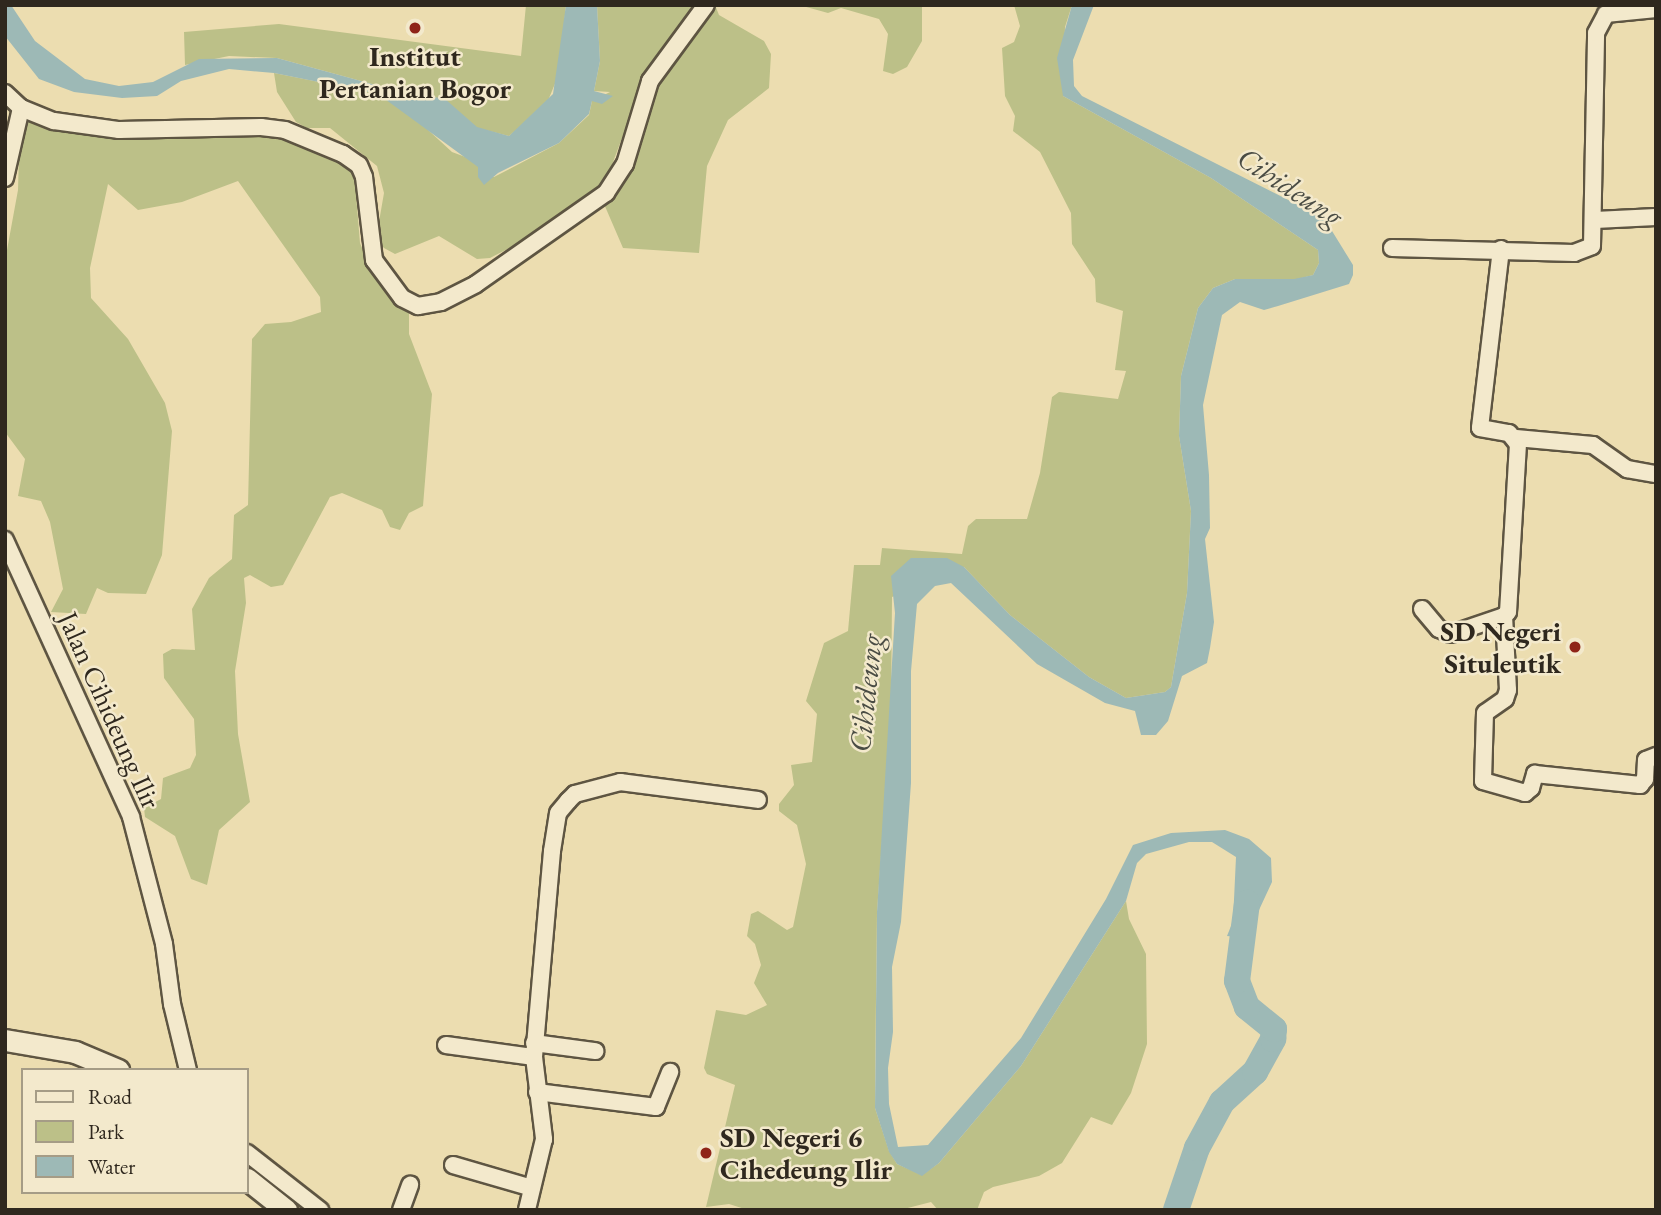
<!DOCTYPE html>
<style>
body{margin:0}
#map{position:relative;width:1661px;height:1215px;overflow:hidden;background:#ecddb0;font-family:"EB Garamond",serif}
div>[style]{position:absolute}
.green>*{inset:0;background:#bcc088}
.water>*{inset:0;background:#9db9b6}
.river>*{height:26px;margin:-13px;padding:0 13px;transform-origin:13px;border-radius:13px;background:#9db9b6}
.roads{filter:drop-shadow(2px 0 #5e5542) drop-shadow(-2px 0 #5e5542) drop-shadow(0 2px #5e5542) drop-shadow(0 -2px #5e5542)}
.street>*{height:16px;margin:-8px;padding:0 8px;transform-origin:8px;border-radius:8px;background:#f3e9cc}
.secondary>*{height:21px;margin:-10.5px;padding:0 10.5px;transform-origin:10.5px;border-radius:10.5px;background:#f3e9cc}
.dots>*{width:19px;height:19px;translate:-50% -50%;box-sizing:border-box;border:4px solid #f3e9cc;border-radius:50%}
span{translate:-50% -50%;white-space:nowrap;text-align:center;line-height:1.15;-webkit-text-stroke:5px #f3e9cc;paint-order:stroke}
.poi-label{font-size:28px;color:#2f281e;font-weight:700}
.right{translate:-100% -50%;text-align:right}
.left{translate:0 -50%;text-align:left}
.street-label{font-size:28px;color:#2f281e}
.water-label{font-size:30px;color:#4a4c44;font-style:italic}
.frame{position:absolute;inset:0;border:7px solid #2f281e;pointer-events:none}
.legend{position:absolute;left:21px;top:1068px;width:228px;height:126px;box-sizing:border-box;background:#f3e9cc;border:2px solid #a59c86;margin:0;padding:9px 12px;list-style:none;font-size:21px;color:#2f281e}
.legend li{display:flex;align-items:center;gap:14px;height:35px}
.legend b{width:35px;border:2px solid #a59c86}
</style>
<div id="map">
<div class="green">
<div style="clip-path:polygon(526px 5px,566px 5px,559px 74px,547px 103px,509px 136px,477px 128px,444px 99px,416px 96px,277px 58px,229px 56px,185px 65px,184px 32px,279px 24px,521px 56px)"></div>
<div style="clip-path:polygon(597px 5px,697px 5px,644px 79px,606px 181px,546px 229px,490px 258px,477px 259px,439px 236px,395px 254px,384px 248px,376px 239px,384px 193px,377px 166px,330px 128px,307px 128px,296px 122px,277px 92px,274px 73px,379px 94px,414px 117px,452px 152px,468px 158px,479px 167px,478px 177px,494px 177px,559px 143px,589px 115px,592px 101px,610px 92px,594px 91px,600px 61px)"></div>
<div style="clip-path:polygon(715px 5px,719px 15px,764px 41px,771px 54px,769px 88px,728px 120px,707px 166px,699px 253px,623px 248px,604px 204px,621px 184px,662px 77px)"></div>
<div style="clip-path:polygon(799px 5px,922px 5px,922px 41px,907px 67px,893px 74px,883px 71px,888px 34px,879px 19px,841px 8px,828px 13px)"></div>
<div style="clip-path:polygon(1014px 5px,1072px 5px,1065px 27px,1063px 96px,1211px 178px,1318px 250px,1319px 263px,1313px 275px,1294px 280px,1235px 279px,1213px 288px,1198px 308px,1181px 376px,1179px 436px,1191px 511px,1187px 593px,1171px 687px,1165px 692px,1126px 698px,1089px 677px,1010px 615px,964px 567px,892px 597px,891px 713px,877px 912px,875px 1084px,875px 1108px,889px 1151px,897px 1164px,922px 1175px,939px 1163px,1021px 1066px,1126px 901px,1129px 919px,1146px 954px,1147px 1044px,1131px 1093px,1112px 1125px,1091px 1117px,1062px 1163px,1039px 1176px,993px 1187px,984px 1192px,977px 1210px,938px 1210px,931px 1202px,900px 1210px,748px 1210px,729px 1204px,706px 1207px,735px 1085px,707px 1074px,704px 1068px,716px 1010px,746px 1015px,767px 1005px,754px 983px,761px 965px,755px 944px,747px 936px,751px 914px,758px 911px,787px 930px,793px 927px,806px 864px,797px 825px,779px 811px,779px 804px,794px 785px,791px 765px,812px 762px,817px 714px,806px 701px,824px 643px,848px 631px,854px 565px,880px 565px,882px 548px,962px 554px,968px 526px,976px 519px,1027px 519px,1040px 473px,1052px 397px,1059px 392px,1118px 399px,1126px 371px,1115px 370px,1123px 311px,1096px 302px,1095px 279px,1072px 244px,1071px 213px,1040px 152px,1013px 131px,1015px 116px,1005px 96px,1002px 48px,1014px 42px,1020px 26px)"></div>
<div style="clip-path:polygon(26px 118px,111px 136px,243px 134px,280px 138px,338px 159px,354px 170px,360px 243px,373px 275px,409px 311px,409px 334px,432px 394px,423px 506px,409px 513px,400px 530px,390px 527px,382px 510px,342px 493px,330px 497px,283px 585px,271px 587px,250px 575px,244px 578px,246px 603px,235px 671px,238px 734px,250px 802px,219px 830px,207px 885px,191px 879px,175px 836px,145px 817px,144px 808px,161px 799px,163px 778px,190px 768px,196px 755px,194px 719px,164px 678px,163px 654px,172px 649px,195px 650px,192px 609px,209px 578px,232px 559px,234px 515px,248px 505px,252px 339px,265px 324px,291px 322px,321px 312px,320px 297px,238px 181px,182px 202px,138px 210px,108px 184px,90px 268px,91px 298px,128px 339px,165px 403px,172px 431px,162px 555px,146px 594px,108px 593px,97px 588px,86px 614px,51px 612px,63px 589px,50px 522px,41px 501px,18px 496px,25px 459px,5px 432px,5px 261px,18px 190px,19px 154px,15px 152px)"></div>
</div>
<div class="water">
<div style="clip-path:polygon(5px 5px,11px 5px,35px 41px,85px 79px,119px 86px,153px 82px,199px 59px,277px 58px,416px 96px,444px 98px,477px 127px,509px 136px,553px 94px,566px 5px,597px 5px,600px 61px,594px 91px,613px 96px,602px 104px,592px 101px,589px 114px,559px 143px,498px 173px,484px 185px,478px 177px,478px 167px,378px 94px,274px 73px,229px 69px,181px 81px,157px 96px,122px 98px,74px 92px,39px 79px,5px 36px)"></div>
<div style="clip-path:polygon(1072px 5px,1094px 5px,1073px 60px,1074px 86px,1082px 96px,1324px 218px,1353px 265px,1353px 275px,1349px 284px,1278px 306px,1264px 310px,1240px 302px,1222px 315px,1203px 405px,1209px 475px,1210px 528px,1205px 539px,1214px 622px,1210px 648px,1207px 663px,1182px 676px,1168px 721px,1156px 735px,1141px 735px,1135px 711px,1105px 703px,1037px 664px,951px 583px,935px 586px,917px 604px,911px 671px,911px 783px,901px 922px,892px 967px,893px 1032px,888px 1068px,889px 1104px,898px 1147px,928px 1145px,1021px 1038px,1106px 899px,1133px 845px,1171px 833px,1225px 830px,1249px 839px,1271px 858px,1272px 882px,1246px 938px,1227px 936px,1233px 921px,1236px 857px,1212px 842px,1189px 842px,1146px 854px,1137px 863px,1126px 901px,1021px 1066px,939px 1163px,922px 1176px,897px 1164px,889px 1152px,875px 1108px,877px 912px,895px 613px,891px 576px,911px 558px,947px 558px,964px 567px,1010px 615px,1089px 677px,1126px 698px,1165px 692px,1171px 687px,1187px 593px,1191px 511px,1179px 436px,1181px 376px,1198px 308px,1213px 288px,1235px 279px,1294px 279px,1313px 275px,1319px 263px,1318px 250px,1211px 178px,1063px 96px,1057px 58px)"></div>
</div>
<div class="river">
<div style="left:1176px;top:1210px;width:65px;rotate:-71.3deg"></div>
<div style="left:1197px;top:1148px;width:52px;rotate:-61.5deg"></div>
<div style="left:1222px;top:1102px;width:45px;rotate:-42.3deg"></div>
<div style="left:1255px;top:1072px;width:38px;rotate:-61deg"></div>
<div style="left:1273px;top:1039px;width:10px;rotate:-84deg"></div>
<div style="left:1274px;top:1029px;width:35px;rotate:-141deg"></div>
<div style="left:1247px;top:1007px;width:28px;rotate:-111deg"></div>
<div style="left:1237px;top:981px;width:79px;rotate:-82.7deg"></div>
</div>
<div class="roads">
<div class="street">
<div style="left:5px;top:93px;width:22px;rotate:43deg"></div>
<div style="left:21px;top:108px;width:35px;rotate:22deg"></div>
<div style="left:54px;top:121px;width:66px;rotate:7.9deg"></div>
<div style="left:119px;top:130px;width:142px;rotate:-1.2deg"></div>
<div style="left:261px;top:127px;width:24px;rotate:7deg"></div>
<div style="left:285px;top:130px;width:63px;rotate:22.5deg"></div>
<div style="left:343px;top:154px;width:19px;rotate:35deg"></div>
<div style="left:359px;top:165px;width:13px;rotate:67deg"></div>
<div style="left:364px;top:177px;width:84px;rotate:83.1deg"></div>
<div style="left:374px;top:260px;width:47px;rotate:53.6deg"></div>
<div style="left:402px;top:298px;width:18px;rotate:27deg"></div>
<div style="left:418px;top:306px;width:23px;rotate:-10deg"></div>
<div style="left:441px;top:302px;width:39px;rotate:-27deg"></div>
<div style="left:476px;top:284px;width:159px;rotate:-35deg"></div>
<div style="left:606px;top:193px;width:35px;rotate:-57deg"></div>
<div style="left:625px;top:164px;width:87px;rotate:-73.2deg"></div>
<div style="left:650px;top:81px;width:94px;rotate:-53.6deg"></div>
<div style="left:5px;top:178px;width:72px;rotate:-77.1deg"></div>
<div style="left:1595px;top:220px;width:61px;rotate:-2.8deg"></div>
<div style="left:1392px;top:248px;width:182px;rotate:1.6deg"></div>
<div style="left:1574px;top:253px;width:19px;rotate:-21deg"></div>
<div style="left:1592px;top:246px;width:213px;rotate:-88.9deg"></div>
<div style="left:1596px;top:33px;width:21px;rotate:-62deg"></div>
<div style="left:1606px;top:14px;width:50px;rotate:-5.7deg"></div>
<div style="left:1501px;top:249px;width:180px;rotate:96.7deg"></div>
<div style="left:1480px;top:428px;width:29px;rotate:10deg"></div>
<div style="left:1509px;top:433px;width:14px;rotate:51deg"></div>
<div style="left:1518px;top:444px;width:168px;rotate:93.4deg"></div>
<div style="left:1508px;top:612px;width:6px;rotate:135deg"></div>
<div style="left:1504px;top:616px;width:74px;rotate:86.9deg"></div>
<div style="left:1508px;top:690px;width:9px;rotate:108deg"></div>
<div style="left:1505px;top:699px;width:24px;rotate:145deg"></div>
<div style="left:1485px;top:713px;width:68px;rotate:91.7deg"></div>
<div style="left:1483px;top:781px;width:44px;rotate:15.9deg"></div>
<div style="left:1525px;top:793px;width:8px;rotate:-40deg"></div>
<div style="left:1531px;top:788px;width:15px;rotate:-74deg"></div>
<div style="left:1535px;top:774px;width:106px;rotate:6deg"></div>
<div style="left:1640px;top:785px;width:8px;rotate:-50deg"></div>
<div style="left:1645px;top:779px;width:19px;rotate:-87deg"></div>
<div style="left:1646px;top:760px;width:11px;rotate:-22deg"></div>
<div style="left:1516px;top:438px;width:77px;rotate:5.2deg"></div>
<div style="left:1593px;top:445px;width:42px;rotate:35.2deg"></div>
<div style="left:1627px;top:469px;width:29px;rotate:10deg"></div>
<div style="left:5px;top:540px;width:304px;rotate:65.5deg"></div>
<div style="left:131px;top:817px;width:131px;rotate:75.4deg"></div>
<div style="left:164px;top:944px;width:61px;rotate:82.4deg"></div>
<div style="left:172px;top:1004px;width:68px;rotate:76.4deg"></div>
<div style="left:1422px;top:609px;width:26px;rotate:50deg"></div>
<div style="left:1439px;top:629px;width:13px;rotate:23deg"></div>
<div style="left:1451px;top:634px;width:56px;rotate:-18.8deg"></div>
<div style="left:534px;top:1043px;width:62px;rotate:7.5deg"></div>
<div style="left:446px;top:1045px;width:89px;rotate:7.8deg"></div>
<div style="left:534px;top:1057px;width:83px;rotate:83deg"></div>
<div style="left:544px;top:1139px;width:73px;rotate:103.5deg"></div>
<div style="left:534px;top:1057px;width:207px;rotate:-85deg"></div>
<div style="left:552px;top:851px;width:38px;rotate:-81deg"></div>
<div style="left:558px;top:813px;width:16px;rotate:-50deg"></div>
<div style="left:568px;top:801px;width:10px;rotate:-45deg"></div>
<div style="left:575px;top:794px;width:47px;rotate:-14.9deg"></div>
<div style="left:620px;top:782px;width:139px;rotate:7.4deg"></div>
<div style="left:537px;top:1092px;width:120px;rotate:7.2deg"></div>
<div style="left:656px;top:1107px;width:38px;rotate:-68deg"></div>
<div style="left:247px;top:1153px;width:93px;rotate:38deg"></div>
<div style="left:453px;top:1165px;width:82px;rotate:16.2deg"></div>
<div style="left:401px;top:1210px;width:27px;rotate:-70deg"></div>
</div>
<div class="secondary">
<div style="left:5px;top:1040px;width:71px;rotate:9.7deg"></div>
<div style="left:75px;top:1052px;width:47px;rotate:22.7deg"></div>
<div style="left:247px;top:1179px;width:50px;rotate:38.5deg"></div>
</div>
</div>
<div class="dots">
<div style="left:415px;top:28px;background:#8f2418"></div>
<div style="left:1575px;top:647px;background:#8f2418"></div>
<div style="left:706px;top:1153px;background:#8f2418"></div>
</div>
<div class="poi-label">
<span style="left:415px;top:72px">Institut<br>Pertanian Bogor</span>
<span class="right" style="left:1561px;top:647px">SD Negeri<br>Situleutik</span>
<span class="left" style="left:720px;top:1153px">SD Negeri 6<br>Cihedeung Ilir</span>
</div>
<div class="street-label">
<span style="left:110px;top:710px;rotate:66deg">Jalan Cihideung Ilir</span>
</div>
<div class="water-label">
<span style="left:1290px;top:187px;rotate:33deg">Cihideung</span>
<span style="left:866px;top:693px;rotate:-84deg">Cihideung</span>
</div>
<div class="frame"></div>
<ul class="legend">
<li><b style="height:9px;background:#f3e9cc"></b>Road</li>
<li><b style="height:19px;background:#bcc088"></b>Park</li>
<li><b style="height:19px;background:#9db9b6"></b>Water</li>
</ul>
</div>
